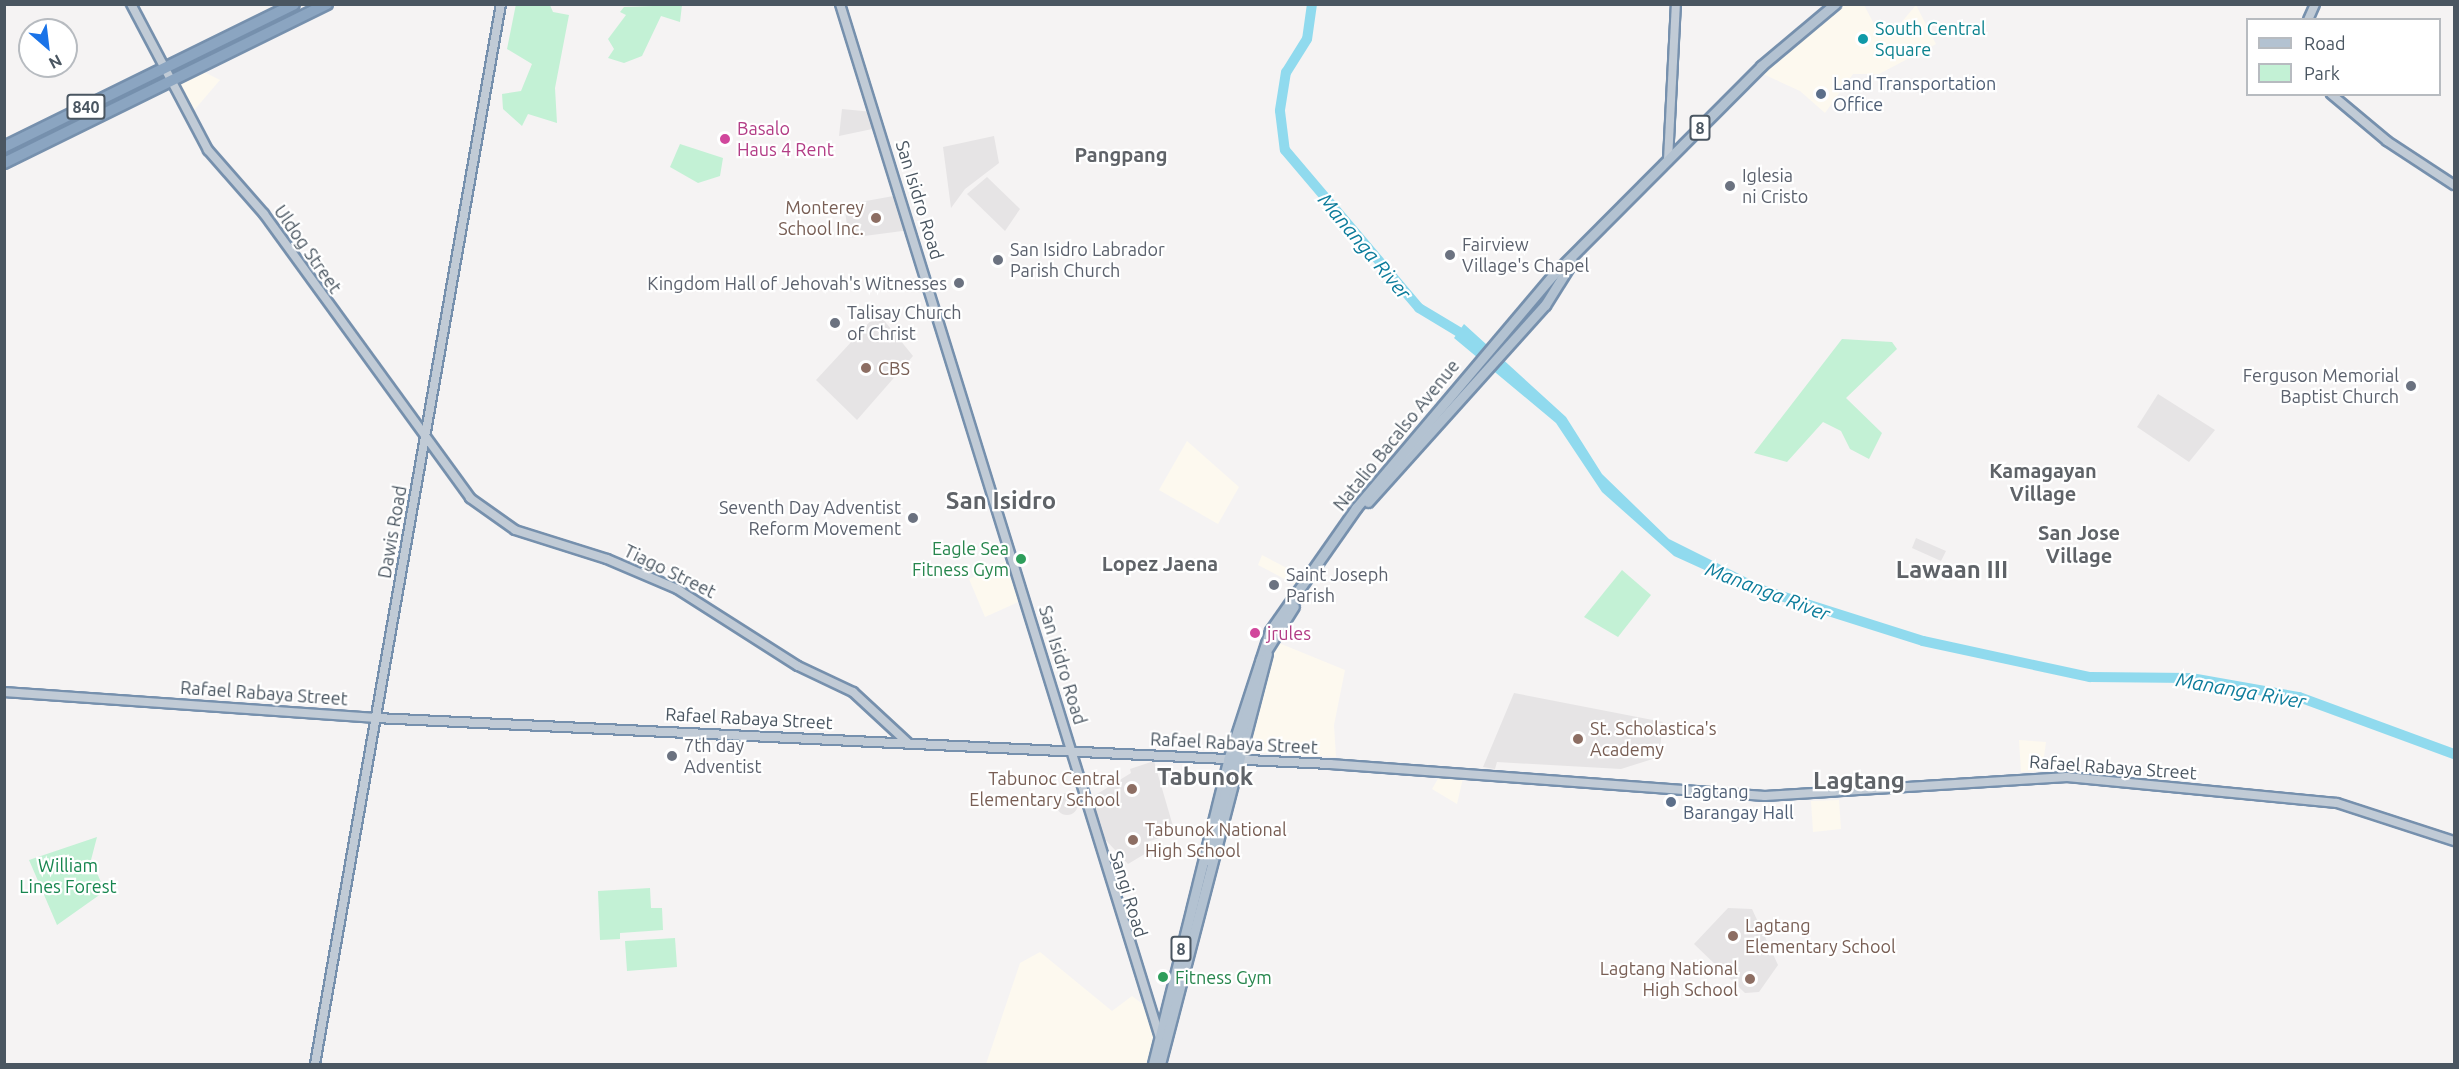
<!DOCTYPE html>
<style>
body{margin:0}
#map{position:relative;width:2459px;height:1069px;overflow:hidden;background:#f5f3f3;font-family:Ubuntu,sans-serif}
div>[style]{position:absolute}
.commercial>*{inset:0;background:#fdf9ef}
.education>*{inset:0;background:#e6e4e5}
.round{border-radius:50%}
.green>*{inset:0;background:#c3f1d5}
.water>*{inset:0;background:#90daee}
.river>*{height:10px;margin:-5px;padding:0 5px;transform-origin:5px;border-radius:5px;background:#90daee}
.roads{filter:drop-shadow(2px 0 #7690ad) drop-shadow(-2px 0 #7690ad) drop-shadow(0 2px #7690ad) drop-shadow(0 -2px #7690ad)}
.secondary>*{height:8px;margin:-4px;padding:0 4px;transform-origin:4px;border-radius:4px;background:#c1cbd6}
.primary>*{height:9px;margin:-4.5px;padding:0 4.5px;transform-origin:4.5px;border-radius:4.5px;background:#b3c2d1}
.highway>*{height:10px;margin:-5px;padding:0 5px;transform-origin:5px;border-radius:5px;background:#8ba5c1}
.primary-bridge>*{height:9px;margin:-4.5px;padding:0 4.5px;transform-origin:4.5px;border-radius:4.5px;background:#b3c2d1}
.dots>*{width:16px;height:16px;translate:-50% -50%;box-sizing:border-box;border:3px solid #fff;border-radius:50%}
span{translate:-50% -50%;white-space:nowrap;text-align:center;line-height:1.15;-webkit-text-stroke:4.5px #fff;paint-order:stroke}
.shield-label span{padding:2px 4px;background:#fff;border:2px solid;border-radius:4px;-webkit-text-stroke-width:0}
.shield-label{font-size:16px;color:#4a5661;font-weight:700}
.culture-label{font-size:18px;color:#0d838f}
.left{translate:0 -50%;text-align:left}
.service-label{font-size:18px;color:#4e5e75}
.hotel-label{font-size:18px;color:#b23c85}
.worship-label{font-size:18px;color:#5b616d}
.right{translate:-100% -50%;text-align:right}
.street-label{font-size:18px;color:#4a5661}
.education-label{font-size:18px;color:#785e54}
.leisure-label{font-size:18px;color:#27864d}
.park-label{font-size:18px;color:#17864f}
.neighbourhood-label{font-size:20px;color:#5f6368;font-weight:700}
.water-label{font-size:20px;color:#0c7c9b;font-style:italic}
.district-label{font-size:24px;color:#5f6368;font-weight:700}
.frame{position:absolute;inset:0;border:6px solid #4a5661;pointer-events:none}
.legend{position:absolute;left:2246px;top:18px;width:195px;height:78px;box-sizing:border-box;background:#fff;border:2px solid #b7bbc0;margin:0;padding:8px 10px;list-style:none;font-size:18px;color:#4a5661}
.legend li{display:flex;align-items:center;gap:12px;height:30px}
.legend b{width:30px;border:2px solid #b7bbc0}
.north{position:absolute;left:18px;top:18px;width:60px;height:60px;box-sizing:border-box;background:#fff;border:2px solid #b7bbc0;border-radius:50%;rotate:152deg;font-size:16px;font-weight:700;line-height:24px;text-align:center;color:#4a5661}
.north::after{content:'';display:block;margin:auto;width:21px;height:27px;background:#1a73e8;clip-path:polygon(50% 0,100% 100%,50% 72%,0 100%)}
</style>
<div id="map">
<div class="commercial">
<div style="clip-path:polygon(1839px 5px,1864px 5px,1874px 24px,1900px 24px,1916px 5px,1936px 44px,1879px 74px,1853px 74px,1825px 113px,1800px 91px,1763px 74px)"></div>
<div style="clip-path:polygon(200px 70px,220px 80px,190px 115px,179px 84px)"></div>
<div style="clip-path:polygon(1187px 441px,1239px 487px,1218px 524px,1159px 490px)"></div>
<div style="clip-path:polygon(1262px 555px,1302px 576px,1296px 585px,1258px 565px)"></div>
<div style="clip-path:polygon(1009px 560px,1021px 601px,985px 617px,969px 579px)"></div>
<div style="clip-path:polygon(1274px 641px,1345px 670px,1334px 725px,1336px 757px,1247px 752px)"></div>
<div style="clip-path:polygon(2019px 740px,2046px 742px,2042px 771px,2021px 772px)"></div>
<div style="clip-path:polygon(1439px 777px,1463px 778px,1457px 804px,1432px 789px)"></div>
<div style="clip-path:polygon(1839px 800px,1841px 829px,1813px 832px,1811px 801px)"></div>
<div style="clip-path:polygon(1040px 952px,1112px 1011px,1132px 996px,1149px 1009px,1157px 1039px,1151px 1064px,986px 1064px,1020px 963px)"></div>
</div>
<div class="education">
<div style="clip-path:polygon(842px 109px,873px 112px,877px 128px,839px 136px)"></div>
<div style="clip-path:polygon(994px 136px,999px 163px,965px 189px,951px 208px,943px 147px)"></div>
<div style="clip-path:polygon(987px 177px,1020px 209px,1005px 231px,967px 194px)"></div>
<div style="clip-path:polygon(899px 195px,910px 230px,849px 238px,844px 205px)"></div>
<div style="clip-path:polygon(878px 313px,913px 356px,857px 420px,816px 380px)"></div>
<div style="clip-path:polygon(2158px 394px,2215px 430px,2189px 462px,2137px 427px)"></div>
<div style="clip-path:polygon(1916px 538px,1946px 551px,1941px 561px,1912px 548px)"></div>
<div style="clip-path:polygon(1514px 693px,1663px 722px,1659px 757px,1621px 769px,1497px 762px,1495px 769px,1483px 767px)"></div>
<div style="clip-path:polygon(1154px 761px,1175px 833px,1144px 843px,1148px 852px,1128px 864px,1101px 835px,1089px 799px,1131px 773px,1130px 769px)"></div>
<div class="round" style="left:1056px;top:793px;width:22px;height:22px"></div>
<div style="clip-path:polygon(1728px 908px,1752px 909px,1778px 965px,1759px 992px,1745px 993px,1694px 944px)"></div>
</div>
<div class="green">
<div style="clip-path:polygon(516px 4px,550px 5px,553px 12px,569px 15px,555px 88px,557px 123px,528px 114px,522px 126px,503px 109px,502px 94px,521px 91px,532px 64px,507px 49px)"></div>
<div style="clip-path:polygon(682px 5px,680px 22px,661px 16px,642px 56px,624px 63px,608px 58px,614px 49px,608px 39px,626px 15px,620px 12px,624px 7px)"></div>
<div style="clip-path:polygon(680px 144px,723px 158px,720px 176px,698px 183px,670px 167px)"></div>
<div style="clip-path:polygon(1842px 339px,1892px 342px,1897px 349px,1846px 398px,1882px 433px,1869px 459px,1850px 449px,1841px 431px,1823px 422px,1787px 462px,1754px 453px)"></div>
<div style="clip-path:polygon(1622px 570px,1651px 595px,1618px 637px,1584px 617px)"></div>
<div style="clip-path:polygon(97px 837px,91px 860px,105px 891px,57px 925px,29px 860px)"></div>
<div style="clip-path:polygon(650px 888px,651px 908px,662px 908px,663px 930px,620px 933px,620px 939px,600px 940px,598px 891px)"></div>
<div style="clip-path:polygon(675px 938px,677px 967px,627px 971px,625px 941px)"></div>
</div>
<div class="water">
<div style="clip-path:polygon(1464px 324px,1566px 417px,1602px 474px,1669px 539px,1777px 593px,1773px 601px,1674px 556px,1602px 492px,1556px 423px,1454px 338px)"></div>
</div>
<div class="river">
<div style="left:1312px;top:4px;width:35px;rotate:98deg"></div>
<div style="left:1307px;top:39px;width:39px;rotate:122deg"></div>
<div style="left:1286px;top:72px;width:39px;rotate:99deg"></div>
<div style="left:1280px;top:111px;width:39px;rotate:83deg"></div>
<div style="left:1285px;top:150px;width:207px;rotate:49.7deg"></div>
<div style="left:1419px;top:308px;width:58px;rotate:31deg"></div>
<div style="left:1762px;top:590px;width:169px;rotate:17.6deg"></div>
<div style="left:1923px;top:641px;width:171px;rotate:12.2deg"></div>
<div style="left:2090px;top:677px;width:101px;rotate:0.6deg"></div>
<div style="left:2191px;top:678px;width:110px;rotate:10deg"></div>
<div style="left:2299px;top:697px;width:165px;rotate:20.2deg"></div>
</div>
<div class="roads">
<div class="secondary">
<div style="left:131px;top:4px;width:165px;rotate:62.2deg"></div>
<div style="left:208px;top:150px;width:85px;rotate:48.8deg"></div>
<div style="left:264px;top:214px;width:351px;rotate:54deg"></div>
<div style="left:470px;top:498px;width:55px;rotate:35.4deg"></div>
<div style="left:515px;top:530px;width:96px;rotate:17.5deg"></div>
<div style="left:607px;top:559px;width:76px;rotate:23.2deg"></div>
<div style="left:677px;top:589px;width:143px;rotate:32.5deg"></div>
<div style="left:798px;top:666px;width:61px;rotate:25.3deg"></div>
<div style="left:853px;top:692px;width:74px;rotate:42.8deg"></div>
<div style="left:840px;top:4px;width:1082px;rotate:72.8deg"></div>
<div style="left:2308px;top:20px;width:17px;rotate:-66deg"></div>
<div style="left:2331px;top:94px;width:73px;rotate:40deg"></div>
<div style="left:2387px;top:141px;width:80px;rotate:33.3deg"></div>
<div style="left:1668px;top:160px;width:156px;rotate:-87.1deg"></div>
<div style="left:4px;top:692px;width:373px;rotate:4deg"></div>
<div style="left:376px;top:718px;width:955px;rotate:2.76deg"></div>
<div style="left:1330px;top:764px;width:436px;rotate:4.2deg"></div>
<div style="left:1765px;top:796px;width:303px;rotate:-3.6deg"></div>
<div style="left:2067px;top:777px;width:271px;rotate:5.5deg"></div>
<div style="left:2337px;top:803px;width:123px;rotate:18deg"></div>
<div style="left:315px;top:1064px;width:1076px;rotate:-80.05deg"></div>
</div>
<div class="primary">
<div style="left:1368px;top:502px;width:265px;rotate:-48.1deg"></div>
<div style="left:1545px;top:305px;width:51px;rotate:-57.9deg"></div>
<div style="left:1261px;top:659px;width:62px;rotate:-58.1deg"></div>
<div style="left:1153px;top:1064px;width:313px;rotate:-76.1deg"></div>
<div style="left:1228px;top:760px;width:136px;rotate:-72deg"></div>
<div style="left:1270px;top:631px;width:150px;rotate:-55deg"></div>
<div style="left:1356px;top:508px;width:305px;rotate:-49.8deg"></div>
<div style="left:1553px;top:275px;width:295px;rotate:-45.1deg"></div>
<div style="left:1761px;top:66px;width:97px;rotate:-40deg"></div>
<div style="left:1160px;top:1064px;width:424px;rotate:-75.4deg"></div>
</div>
<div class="highway">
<div style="left:4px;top:147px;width:323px;rotate:-26.2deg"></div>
<div style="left:4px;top:163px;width:360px;rotate:-26.2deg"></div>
</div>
</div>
<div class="primary-bridge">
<div style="left:1207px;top:860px;width:208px;rotate:-75deg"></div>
</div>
<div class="dots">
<div style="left:1863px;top:39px;background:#0f9aa8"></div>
<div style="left:1821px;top:94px;background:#5c6f8a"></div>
<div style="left:725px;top:139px;background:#d1479c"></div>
<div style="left:1730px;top:186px;background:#6b7280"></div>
<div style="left:876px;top:218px;background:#8d6e63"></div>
<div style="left:1450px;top:255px;background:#6b7280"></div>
<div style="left:998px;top:260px;background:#6b7280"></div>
<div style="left:959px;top:283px;background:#6b7280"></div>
<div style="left:835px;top:323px;background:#6b7280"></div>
<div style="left:866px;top:368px;background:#8d6e63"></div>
<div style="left:2411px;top:386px;background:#6b7280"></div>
<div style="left:913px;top:518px;background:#6b7280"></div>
<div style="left:1021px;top:559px;background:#2e9e5b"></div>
<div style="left:1274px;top:585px;background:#6b7280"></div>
<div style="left:1255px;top:633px;background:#d1479c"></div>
<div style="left:1578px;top:739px;background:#8d6e63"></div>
<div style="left:672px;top:756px;background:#6b7280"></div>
<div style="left:1132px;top:789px;background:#8d6e63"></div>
<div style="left:1671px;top:802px;background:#5c6f8a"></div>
<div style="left:1133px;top:840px;background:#8d6e63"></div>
<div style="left:1733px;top:936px;background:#8d6e63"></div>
<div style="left:1163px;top:977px;background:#2e9e5b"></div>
<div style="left:1750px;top:979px;background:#8d6e63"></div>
</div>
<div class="shield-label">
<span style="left:86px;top:107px">840</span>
<span style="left:1700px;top:128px">8</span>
<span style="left:1181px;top:949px">8</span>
</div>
<div class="culture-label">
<span class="left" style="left:1875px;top:39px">South Central<br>Square</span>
</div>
<div class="service-label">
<span class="left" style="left:1833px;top:94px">Land Transportation<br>Office</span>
<span class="left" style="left:1683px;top:802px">Lagtang<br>Barangay Hall</span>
</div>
<div class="hotel-label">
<span class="left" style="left:737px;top:139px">Basalo<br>Haus 4 Rent</span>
<span class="left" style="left:1267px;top:633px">jrules</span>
</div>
<div class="worship-label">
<span class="left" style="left:1742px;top:186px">Iglesia<br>ni Cristo</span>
<span class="left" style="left:1462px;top:255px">Fairview<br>Village's Chapel</span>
<span class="left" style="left:1010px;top:260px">San Isidro Labrador<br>Parish Church</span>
<span class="right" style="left:947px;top:283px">Kingdom Hall of Jehovah's Witnesses</span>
<span class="left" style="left:847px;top:323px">Talisay Church<br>of Christ</span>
<span class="right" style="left:2399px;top:386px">Ferguson Memorial<br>Baptist Church</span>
<span class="right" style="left:901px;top:518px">Seventh Day Adventist<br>Reform Movement</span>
<span class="left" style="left:1286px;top:585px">Saint Joseph<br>Parish</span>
<span class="left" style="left:684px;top:756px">7th day<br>Adventist</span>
</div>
<div class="street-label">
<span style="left:920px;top:200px;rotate:73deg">San Isidro Road</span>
<span style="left:308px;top:249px;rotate:55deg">Uldog Street</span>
<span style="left:1396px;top:435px;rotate:-51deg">Natalio Bacalso Avenue</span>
<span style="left:392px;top:532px;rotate:-80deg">Dawis Road</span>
<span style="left:670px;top:571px;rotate:26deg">Tiago Street</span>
<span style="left:1063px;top:665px;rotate:73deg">San Isidro Road</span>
<span style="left:264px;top:693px;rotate:4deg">Rafael Rabaya Street</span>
<span style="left:749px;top:718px;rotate:3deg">Rafael Rabaya Street</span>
<span style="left:1234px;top:743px;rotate:3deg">Rafael Rabaya Street</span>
<span style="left:2113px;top:767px;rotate:4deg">Rafael Rabaya Street</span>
<span style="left:1129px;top:894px;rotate:73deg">Sangi Road</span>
</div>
<div class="education-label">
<span class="right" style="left:864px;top:218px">Monterey<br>School Inc.</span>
<span class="left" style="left:878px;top:368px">CBS</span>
<span class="left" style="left:1590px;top:739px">St. Scholastica's<br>Academy</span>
<span class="right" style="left:1120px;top:789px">Tabunoc Central<br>Elementary School</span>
<span class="left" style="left:1145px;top:840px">Tabunok National<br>High School</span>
<span class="left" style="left:1745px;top:936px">Lagtang<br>Elementary School</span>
<span class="right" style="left:1738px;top:979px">Lagtang National<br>High School</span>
</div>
<div class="leisure-label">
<span class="right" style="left:1009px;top:559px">Eagle Sea<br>Fitness Gym</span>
<span class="left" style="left:1175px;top:977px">Fitness Gym</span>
</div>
<div class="park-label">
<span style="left:68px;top:876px">William<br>Lines Forest</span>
</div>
<div class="neighbourhood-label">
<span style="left:1121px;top:154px">Pangpang</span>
<span style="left:2043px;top:482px">Kamagayan<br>Village</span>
<span style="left:2079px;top:544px">San Jose<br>Village</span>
<span style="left:1160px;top:563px">Lopez Jaena</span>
</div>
<div class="water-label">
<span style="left:1365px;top:246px;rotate:50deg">Mananga River</span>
<span style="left:1768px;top:591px;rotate:21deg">Mananga River</span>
<span style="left:2241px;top:690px;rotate:10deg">Mananga River</span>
</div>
<div class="district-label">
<span style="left:1001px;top:501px">San Isidro</span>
<span style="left:1952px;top:570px">Lawaan III</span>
<span style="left:1205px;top:777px">Tabunok</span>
<span style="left:1859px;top:781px">Lagtang</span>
</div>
<div class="frame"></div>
<ul class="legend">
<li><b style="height:8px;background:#b3c2d1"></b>Road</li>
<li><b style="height:16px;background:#c3f1d5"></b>Park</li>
</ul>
<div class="north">N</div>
</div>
